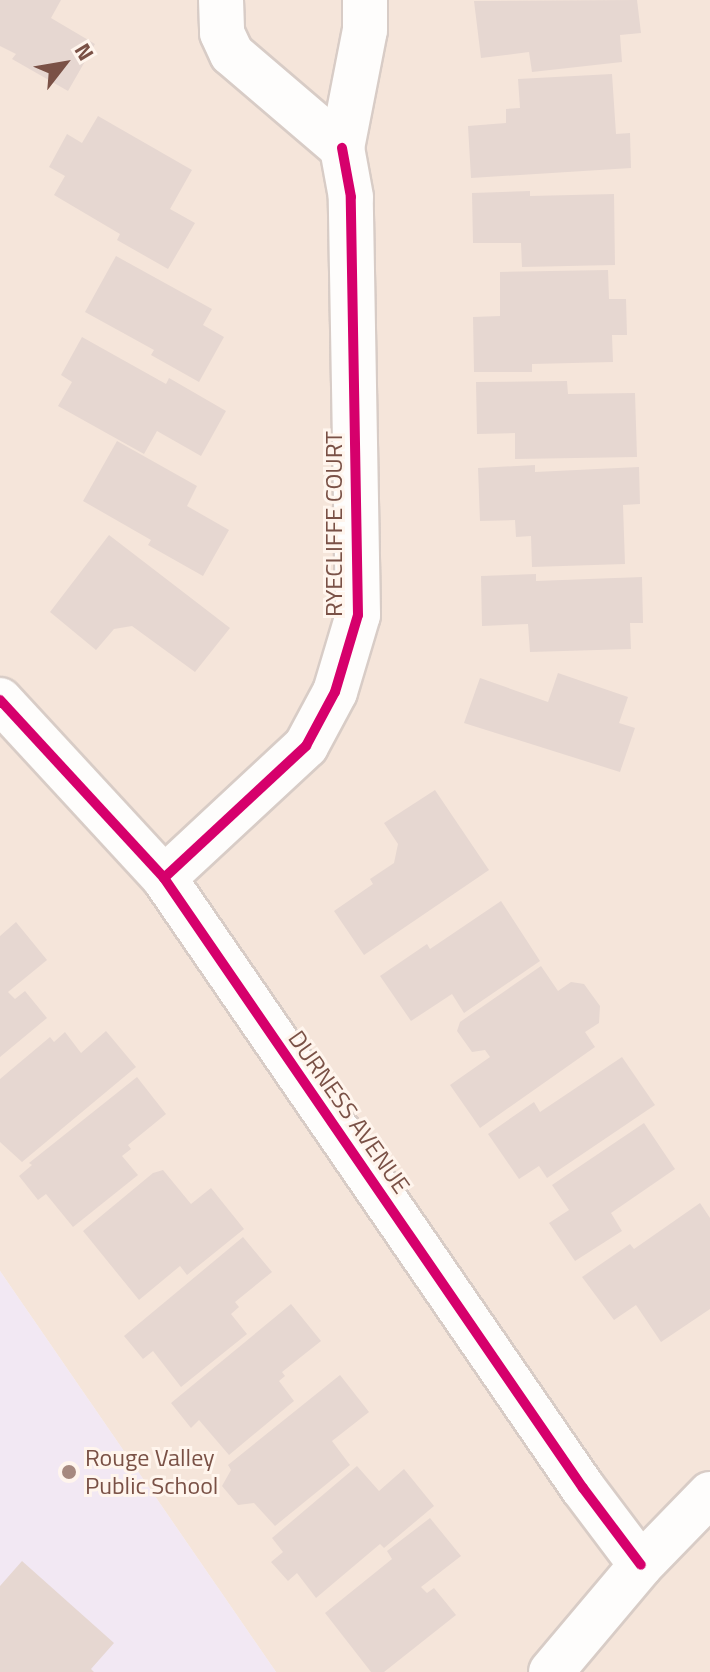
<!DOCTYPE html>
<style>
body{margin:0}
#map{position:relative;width:710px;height:1672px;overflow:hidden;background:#f9f1ea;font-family:"Titillium Web",sans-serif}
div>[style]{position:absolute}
.residential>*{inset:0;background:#f5e5da}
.education>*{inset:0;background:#f2e8f3}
.building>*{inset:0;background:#e6d7d1}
.roads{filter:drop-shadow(2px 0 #d8ccc6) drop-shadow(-2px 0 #d8ccc6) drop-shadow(0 2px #d8ccc6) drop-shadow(0 -2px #d8ccc6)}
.minor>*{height:44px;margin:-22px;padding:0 22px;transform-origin:22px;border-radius:22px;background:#fefdfc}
.cycleway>*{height:10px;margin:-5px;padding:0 5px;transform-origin:5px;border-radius:5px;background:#d6006c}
.dots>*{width:22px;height:22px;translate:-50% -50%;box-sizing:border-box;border:4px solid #fff5ed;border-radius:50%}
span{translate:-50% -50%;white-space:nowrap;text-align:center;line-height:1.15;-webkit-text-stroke:6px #fff5ed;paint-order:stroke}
.street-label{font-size:24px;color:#7a5146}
.poi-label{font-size:24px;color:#7a5146}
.left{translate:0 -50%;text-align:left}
.north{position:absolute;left:24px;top:24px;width:80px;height:80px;-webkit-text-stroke:6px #fff5ed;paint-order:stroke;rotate:59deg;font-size:22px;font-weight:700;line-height:32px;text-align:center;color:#7a5146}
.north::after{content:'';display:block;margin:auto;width:28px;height:36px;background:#7a5146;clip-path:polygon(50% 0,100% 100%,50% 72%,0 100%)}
</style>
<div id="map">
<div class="residential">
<div style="clip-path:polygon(0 0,710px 0,710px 1672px,276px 1672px,0 1271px)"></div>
</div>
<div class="education">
<div style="clip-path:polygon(0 1271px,276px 1672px,0 1672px)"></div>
</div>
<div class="building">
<div style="clip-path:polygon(0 0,61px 0,51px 18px,95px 44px,68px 91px,12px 59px,16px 54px,0 46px)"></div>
<div style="clip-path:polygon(637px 0,641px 33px,620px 35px,622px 62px,532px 72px,529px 52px,481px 58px,474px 1px)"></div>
<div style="clip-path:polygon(612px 74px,616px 134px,630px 133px,631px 168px,471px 178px,468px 126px,506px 123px,506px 109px,520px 108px,518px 79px)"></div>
<div style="clip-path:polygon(98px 116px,192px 170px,170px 209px,195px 223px,168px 269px,117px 240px,120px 234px,54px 195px,65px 176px,49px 167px,67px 134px,82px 143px)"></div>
<div style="clip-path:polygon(530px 191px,530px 196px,614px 194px,615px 265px,522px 267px,521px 243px,473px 243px,472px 193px)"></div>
<div style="clip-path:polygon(116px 256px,212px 309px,203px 325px,224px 337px,199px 382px,151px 355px,154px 350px,85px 312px)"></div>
<div style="clip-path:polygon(608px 270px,609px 299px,626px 299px,627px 335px,612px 335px,613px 362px,532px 364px,532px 372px,474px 372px,473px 317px,500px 316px,500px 272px)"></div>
<div style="clip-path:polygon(82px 337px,166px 384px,169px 378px,226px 411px,201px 456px,157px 431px,144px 454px,58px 406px,72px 382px,61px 375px)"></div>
<div style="clip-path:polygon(567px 381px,568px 394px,635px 393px,637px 457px,515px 459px,515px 433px,477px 434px,476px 382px)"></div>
<div style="clip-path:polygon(117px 441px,197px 486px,187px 506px,229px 530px,203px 576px,148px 545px,151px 540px,83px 501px)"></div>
<div style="clip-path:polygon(535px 465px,535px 472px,639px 467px,640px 504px,623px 505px,625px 564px,532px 567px,531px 536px,516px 537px,515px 520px,480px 521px,478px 468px)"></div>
<div style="clip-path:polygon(109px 535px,230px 628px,195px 672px,132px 626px,114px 629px,96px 650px,50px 612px)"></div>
<div style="clip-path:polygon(536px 574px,536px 581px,642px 577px,643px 623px,630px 623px,631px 649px,530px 652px,528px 624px,482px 626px,481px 576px)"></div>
<div style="clip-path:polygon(558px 673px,628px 697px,619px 723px,635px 728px,620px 772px,464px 723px,480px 678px,548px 702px)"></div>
<div style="clip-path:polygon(435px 790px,489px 870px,364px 955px,334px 911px,373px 884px,370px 879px,394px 863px,398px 844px,384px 823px)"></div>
<div style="clip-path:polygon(501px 901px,540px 961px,464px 1013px,452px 994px,411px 1021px,380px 976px,427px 944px,430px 949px)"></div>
<div style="clip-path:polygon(16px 922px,47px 960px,8px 992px,15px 999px,25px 991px,47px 1018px,0 1057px,0 936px)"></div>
<div style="clip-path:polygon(541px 966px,558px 991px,571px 982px,584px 984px,600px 1006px,599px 1023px,585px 1032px,595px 1047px,480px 1128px,450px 1085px,490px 1057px,485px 1050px,472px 1052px,457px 1031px,460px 1022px)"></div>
<div style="clip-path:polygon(106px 1031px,136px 1067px,22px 1162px,0 1142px,0 1079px,50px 1037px,54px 1042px,65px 1032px,81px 1053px)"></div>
<div style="clip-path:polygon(622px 1057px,655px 1105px,547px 1178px,539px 1166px,519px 1179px,488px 1134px,534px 1102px,540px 1112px)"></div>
<div style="clip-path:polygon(137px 1077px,166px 1114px,128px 1145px,131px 1149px,122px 1156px,138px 1175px,73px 1227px,46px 1194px,38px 1200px,19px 1176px,32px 1165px,29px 1163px)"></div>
<div style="clip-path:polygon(644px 1123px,675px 1169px,611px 1213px,622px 1231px,575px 1261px,549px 1223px,569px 1210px,552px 1185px)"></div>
<div style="clip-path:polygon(163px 1170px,191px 1204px,211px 1188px,244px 1229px,187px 1275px,180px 1266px,139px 1300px,83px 1231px,153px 1173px)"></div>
<div style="clip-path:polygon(700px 1203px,710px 1218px,710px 1309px,661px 1342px,636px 1305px,614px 1320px,582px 1277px,630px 1244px,634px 1249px)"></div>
<div style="clip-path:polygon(243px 1237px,272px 1272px,235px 1302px,239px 1307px,231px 1314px,247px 1334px,181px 1387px,153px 1351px,143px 1359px,124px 1336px)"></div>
<div style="clip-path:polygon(291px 1304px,321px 1341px,282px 1372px,285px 1376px,279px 1381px,294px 1401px,229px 1455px,199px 1420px,191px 1428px,171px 1403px)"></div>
<div style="clip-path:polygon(340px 1375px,369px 1412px,332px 1441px,350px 1465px,275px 1526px,254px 1503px,238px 1505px,222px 1486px,231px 1470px,228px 1465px)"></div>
<div style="clip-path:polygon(357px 1466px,379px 1491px,404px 1469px,434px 1506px,384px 1548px,380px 1544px,316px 1598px,297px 1573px,288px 1581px,271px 1562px,283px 1552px,272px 1538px)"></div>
<div style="clip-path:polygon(430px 1518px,461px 1556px,421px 1587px,427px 1593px,434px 1588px,456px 1615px,384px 1672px,371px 1672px,325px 1613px,392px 1559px,387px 1551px)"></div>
<div style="clip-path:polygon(22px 1561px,114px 1643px,91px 1669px,94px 1672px,0 1672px,0 1586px)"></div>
</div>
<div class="roads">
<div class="minor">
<div style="left:221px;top:0;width:33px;rotate:88deg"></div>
<div style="left:222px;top:33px;width:23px;rotate:65deg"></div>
<div style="left:232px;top:54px;width:145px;rotate:40.5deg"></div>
<div style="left:342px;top:148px;width:120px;rotate:-79deg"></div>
<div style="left:365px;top:30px;width:30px;rotate:-90deg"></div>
<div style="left:0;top:700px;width:242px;rotate:47.3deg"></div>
<div style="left:164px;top:878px;width:740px;rotate:55.52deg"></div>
<div style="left:583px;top:1488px;width:96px;rotate:53deg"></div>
<div style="left:164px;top:878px;width:194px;rotate:-42.9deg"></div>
<div style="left:306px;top:746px;width:61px;rotate:-61.8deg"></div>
<div style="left:335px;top:692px;width:80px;rotate:-73.4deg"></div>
<div style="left:358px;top:615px;width:418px;rotate:-91deg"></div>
<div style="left:351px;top:197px;width:50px;rotate:-100.4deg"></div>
<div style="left:551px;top:1672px;width:140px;rotate:-49.9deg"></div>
<div style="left:641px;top:1565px;width:99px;rotate:-45.8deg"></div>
</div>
</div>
<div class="cycleway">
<div style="left:0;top:700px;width:242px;rotate:47.3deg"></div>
<div style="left:164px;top:878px;width:740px;rotate:55.52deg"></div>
<div style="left:583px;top:1488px;width:96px;rotate:53deg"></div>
<div style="left:164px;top:878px;width:194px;rotate:-42.9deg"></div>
<div style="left:306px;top:746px;width:61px;rotate:-61.8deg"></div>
<div style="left:335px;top:692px;width:80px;rotate:-73.4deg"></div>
<div style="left:358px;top:615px;width:418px;rotate:-91deg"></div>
<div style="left:351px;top:197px;width:50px;rotate:-100.4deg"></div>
</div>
<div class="dots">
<div style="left:69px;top:1472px;background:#a6897f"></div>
</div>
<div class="street-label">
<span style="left:334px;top:524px;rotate:-90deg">RYECLIFFE COURT</span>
<span style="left:349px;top:1112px;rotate:55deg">DURNESS AVENUE</span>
</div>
<div class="poi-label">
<span class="left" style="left:85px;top:1472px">Rouge Valley<br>Public School</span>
</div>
<div class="north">N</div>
</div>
